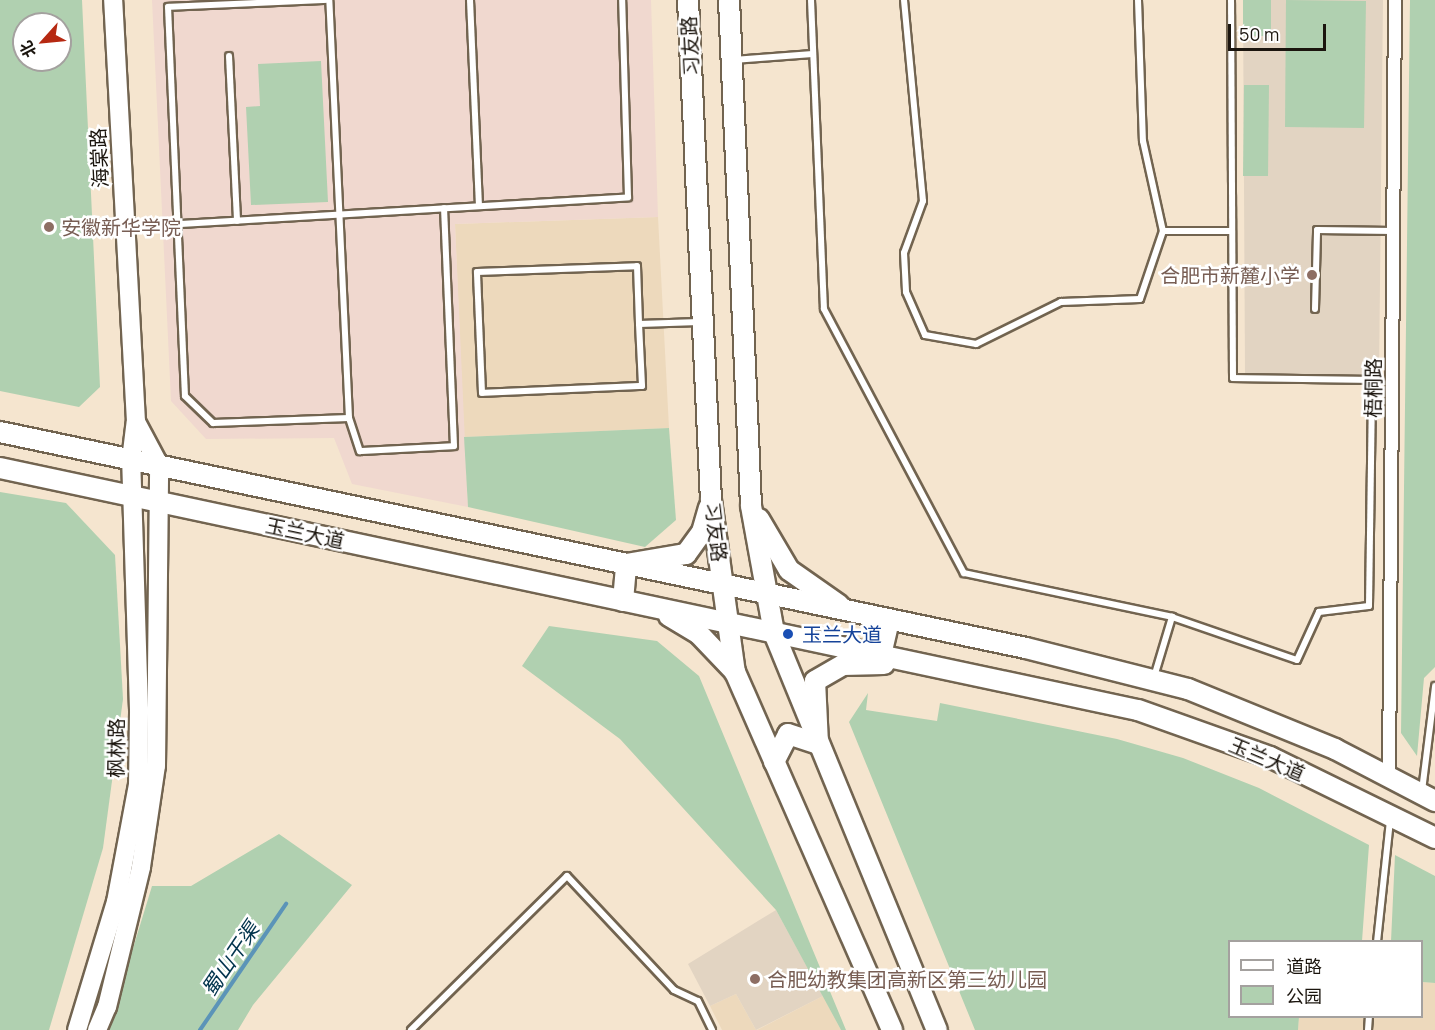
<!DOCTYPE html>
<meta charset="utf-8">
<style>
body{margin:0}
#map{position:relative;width:1435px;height:1030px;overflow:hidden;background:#f5e5cf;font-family:Manrope,"Noto Sans SC",sans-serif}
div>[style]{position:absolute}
.built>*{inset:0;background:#edd9bc}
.industrial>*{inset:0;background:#f0d8cf}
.education>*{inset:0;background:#e2d4c2}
.green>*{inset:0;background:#b0d0b0}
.stream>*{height:4px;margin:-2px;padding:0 2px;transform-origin:2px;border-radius:2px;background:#5b94b8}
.roads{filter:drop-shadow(2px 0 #726450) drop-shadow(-2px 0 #726450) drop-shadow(0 2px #726450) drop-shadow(0 -2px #726450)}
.lane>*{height:6px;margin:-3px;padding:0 3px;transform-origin:3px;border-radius:3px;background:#fff}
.street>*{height:12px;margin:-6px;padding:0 6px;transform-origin:6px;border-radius:6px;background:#fff}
.secondary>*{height:18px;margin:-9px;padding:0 9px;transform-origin:9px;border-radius:9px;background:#fff}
.primary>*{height:20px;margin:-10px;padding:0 10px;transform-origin:10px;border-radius:10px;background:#fff}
.dots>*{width:16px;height:16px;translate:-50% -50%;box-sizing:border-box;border:3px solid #fff;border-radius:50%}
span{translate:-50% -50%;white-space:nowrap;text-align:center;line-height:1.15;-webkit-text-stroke:5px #fff;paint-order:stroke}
.street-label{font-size:20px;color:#1b150e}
.education-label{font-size:20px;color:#785e54}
.left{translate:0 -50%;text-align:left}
.right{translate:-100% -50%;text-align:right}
.transit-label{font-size:20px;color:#164399}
.water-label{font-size:21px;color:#00334c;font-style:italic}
.legend{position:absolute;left:1228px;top:940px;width:195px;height:78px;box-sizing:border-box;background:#fff;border:2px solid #a4a19f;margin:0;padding:8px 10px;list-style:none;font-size:18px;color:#1b150e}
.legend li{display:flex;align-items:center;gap:12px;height:30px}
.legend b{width:30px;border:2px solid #a4a19f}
.north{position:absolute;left:12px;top:12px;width:60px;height:60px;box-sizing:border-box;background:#fff;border:2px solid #a4a19f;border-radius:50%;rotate:243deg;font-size:16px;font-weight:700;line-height:24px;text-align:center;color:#1b150e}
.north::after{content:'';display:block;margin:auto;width:21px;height:27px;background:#b62912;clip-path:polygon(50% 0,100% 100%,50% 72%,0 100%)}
.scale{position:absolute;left:1228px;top:24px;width:98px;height:27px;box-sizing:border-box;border:3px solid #1b150e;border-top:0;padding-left:8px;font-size:18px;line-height:21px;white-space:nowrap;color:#1b150e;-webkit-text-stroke:4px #fff;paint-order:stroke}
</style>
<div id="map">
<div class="built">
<div style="clip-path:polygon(658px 217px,669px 428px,464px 437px,455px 224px)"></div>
<div style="clip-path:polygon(1422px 982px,1435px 983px,1435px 1030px,1298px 1030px,1299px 1017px,1422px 1016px)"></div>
<div style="clip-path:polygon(736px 994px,756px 1030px,722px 1030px,710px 1006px)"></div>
<div style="clip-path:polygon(823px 996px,841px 1030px,757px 1030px)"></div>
</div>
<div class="industrial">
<div style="clip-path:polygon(152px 0,651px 0,658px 217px,455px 224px,468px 507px,352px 484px,334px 438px,206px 439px,171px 401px)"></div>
</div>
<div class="education">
<div style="clip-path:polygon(1243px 0,1383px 0,1379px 377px,1245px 374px)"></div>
<div style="clip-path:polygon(776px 910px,823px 996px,756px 1030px,736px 994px,710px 1006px,688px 964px)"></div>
</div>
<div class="green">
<div style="clip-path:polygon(evenodd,0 0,82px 0,100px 387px,79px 407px,0 391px,0 0,24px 24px,60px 24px,60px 60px,24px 60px,24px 24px)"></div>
<div style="clip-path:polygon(1243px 0,1271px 0,1271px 36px,1243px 36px)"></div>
<div style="clip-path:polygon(1286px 0,1366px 1px,1364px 128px,1285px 127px)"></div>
<div style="clip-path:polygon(1410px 0,1435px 0,1435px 667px,1424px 678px,1417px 756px,1401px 733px)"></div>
<div style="clip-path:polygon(321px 61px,328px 202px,251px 205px,246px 107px,260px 106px,258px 64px)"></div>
<div style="clip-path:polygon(1244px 85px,1269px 85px,1268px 176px,1243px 176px)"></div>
<div style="clip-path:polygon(669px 428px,676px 520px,645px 547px,468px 507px,464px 437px)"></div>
<div style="clip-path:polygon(0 492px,66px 503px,115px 555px,123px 699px,103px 848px,49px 1030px,0 1030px)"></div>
<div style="clip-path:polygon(549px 626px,657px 641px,699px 676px,846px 1030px,841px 1030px,776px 910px,620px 739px,522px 666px)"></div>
<div style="clip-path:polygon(868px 693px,866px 710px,937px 721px,940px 703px,1117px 739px,1183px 758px,1259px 788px,1369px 845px,1362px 941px,1230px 942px,1230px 1016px,1299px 1017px,1298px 1030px,975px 1030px,849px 722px)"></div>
<div style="clip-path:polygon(279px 834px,352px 885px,253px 1005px,238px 1030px,108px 1030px,152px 886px,191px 886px)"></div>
<div style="clip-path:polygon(1395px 855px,1435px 876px,1435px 983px,1422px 982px,1422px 942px,1391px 941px)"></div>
</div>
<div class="stream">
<div style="left:200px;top:1030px;width:153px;rotate:-55.7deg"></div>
</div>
<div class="roads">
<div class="lane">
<div style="left:326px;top:0;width:158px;rotate:177.5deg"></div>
<div style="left:168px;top:7px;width:389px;rotate:87.5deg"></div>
<div style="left:185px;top:396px;width:39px;rotate:44deg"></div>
<div style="left:213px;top:423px;width:136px;rotate:-2.1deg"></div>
<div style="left:349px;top:418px;width:418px;rotate:-92.7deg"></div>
<div style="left:470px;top:0;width:206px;rotate:87.5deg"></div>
<div style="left:811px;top:0;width:309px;rotate:87.6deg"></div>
<div style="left:824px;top:309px;width:299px;rotate:62.1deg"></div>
<div style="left:964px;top:573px;width:213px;rotate:11.9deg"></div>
<div style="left:1172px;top:617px;width:132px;rotate:19deg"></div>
<div style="left:1297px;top:660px;width:53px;rotate:-65.4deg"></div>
<div style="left:1319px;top:612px;width:50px;rotate:-6.8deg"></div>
<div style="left:1369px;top:606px;width:226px;rotate:-89.2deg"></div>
<div style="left:1372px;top:380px;width:139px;rotate:-179.2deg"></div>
<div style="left:1233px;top:378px;width:378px;rotate:-90.3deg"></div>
<div style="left:904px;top:0;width:202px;rotate:84.6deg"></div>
<div style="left:923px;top:201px;width:55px;rotate:110.1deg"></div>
<div style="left:904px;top:253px;width:39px;rotate:87deg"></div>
<div style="left:906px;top:292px;width:47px;rotate:66.2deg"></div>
<div style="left:925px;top:335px;width:52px;rotate:10deg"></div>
<div style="left:976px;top:344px;width:95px;rotate:-26.3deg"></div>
<div style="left:1061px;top:302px;width:79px;rotate:-2.2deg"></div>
<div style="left:1140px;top:299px;width:72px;rotate:-71.3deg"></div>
<div style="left:1138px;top:0;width:141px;rotate:88deg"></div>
<div style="left:1143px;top:141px;width:92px;rotate:77.5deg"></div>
<div style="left:1163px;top:231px;width:69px"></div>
<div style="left:229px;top:56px;width:165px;rotate:87.2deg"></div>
<div style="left:733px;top:60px;width:80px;rotate:-4.3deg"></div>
<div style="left:129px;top:227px;width:500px;rotate:-3.4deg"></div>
<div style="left:628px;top:197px;width:197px;rotate:-91.7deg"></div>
<div style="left:1315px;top:309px;width:79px;rotate:-88.5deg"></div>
<div style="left:1317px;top:230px;width:76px;rotate:0.8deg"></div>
<div style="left:639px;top:324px;width:62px;rotate:87.2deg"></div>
<div style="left:642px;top:386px;width:160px;rotate:177.5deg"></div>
<div style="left:482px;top:393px;width:121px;rotate:-92.4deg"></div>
<div style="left:477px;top:272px;width:160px;rotate:-2.1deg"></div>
<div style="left:637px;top:266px;width:58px;rotate:88deg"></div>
<div style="left:639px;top:324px;width:60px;rotate:-1.9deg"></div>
<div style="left:349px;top:418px;width:35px;rotate:72deg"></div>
<div style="left:360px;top:451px;width:94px;rotate:-3deg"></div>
<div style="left:454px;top:446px;width:238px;rotate:-92.4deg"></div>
<div style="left:1154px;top:677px;width:63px;rotate:-73.3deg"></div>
<div style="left:1422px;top:791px;width:106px;rotate:-82.9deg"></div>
<div style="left:1377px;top:942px;width:123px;rotate:-83.9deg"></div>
<div style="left:411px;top:1030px;width:219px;rotate:-44.6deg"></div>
<div style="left:567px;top:876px;width:156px;rotate:46.8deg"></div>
<div style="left:674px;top:990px;width:26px;rotate:25deg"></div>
<div style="left:698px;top:1001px;width:32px;rotate:64deg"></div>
<div style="left:1368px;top:1030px;width:14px;rotate:-86deg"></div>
</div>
<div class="street">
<div style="left:1389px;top:777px;width:777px;rotate:-89.56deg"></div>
</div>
<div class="secondary">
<div style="left:77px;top:1030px;width:134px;rotate:-73.1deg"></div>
<div style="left:116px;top:902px;width:119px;rotate:-79.4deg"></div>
<div style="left:138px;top:785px;width:75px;rotate:-89.2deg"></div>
<div style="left:139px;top:710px;width:250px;rotate:-91.8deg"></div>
<div style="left:131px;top:460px;width:38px;rotate:-83deg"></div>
<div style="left:136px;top:422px;width:423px;rotate:-93.1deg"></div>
<div style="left:97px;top:1030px;width:25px;rotate:-67deg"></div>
<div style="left:107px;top:1007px;width:144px;rotate:-76.3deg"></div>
<div style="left:141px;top:867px;width:102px;rotate:-81.6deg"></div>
<div style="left:156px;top:766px;width:301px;rotate:-89.4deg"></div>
<div style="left:159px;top:465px;width:49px;rotate:-118.1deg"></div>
</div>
<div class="primary">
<div style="left:688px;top:0;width:501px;rotate:87.37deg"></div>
<div style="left:711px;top:500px;width:174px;rotate:82.1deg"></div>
<div style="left:735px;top:672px;width:391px;rotate:66.3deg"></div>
<div style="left:729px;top:0;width:506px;rotate:87.51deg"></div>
<div style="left:751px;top:506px;width:129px;rotate:79.7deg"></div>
<div style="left:774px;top:633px;width:429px;rotate:67.7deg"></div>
<div style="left:0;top:432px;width:1048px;rotate:11.89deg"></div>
<div style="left:1026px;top:648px;width:167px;rotate:14.2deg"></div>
<div style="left:1188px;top:689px;width:159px;rotate:22.2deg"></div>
<div style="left:1335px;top:749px;width:113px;rotate:27.5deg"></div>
<div style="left:0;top:468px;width:1163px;rotate:12.01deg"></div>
<div style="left:1138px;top:710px;width:140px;rotate:19.6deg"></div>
<div style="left:1270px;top:757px;width:184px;rotate:26.1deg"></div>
<div style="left:759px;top:519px;width:59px;rotate:59.5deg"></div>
<div style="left:789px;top:570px;width:61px;rotate:35deg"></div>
<div style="left:623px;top:601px;width:37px;rotate:-85deg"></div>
<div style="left:626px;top:564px;width:61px;rotate:-9.5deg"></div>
<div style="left:686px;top:554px;width:27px;rotate:-54deg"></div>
<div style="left:702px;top:532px;width:25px;rotate:-74deg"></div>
<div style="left:669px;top:616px;width:35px;rotate:31deg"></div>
<div style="left:699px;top:634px;width:52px;rotate:46.5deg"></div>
<div style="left:881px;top:655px;width:36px;rotate:-77deg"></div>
<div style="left:774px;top:762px;width:31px;rotate:-63deg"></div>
<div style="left:788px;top:734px;width:32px;rotate:18deg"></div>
<div style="left:818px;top:744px;width:63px;rotate:-92.7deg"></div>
<div style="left:815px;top:681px;width:32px;rotate:-30deg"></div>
<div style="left:843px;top:665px;width:41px;rotate:-1.4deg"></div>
</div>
</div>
<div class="dots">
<div style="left:49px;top:227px;background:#8d6e63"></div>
<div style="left:1312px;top:275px;background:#8d6e63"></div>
<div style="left:788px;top:634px;background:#1a4fb4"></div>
<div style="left:755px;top:979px;background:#8d6e63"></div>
</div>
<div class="street-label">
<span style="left:690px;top:46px;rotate:-93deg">习友路</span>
<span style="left:99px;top:158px;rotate:-93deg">海棠路</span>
<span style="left:1373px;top:388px;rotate:-89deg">梧桐路</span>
<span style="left:716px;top:532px;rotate:83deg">习友路</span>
<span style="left:305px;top:533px;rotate:12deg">玉兰大道</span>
<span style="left:116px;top:748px;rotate:-89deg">枫林路</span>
<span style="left:1267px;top:759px;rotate:23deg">玉兰大道</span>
</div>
<div class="education-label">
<span class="left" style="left:61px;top:227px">安徽新华学院</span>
<span class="right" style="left:1300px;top:275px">合肥市新麓小学</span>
<span class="left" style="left:767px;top:979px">合肥幼教集团高新区第三幼儿园</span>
</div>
<div class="transit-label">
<span class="left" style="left:802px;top:634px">玉兰大道</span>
</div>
<div class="water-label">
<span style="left:230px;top:959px;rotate:-56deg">蜀山干渠</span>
</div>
<ul class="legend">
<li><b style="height:8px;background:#fff"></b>道路</li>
<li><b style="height:16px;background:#b0d0b0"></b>公园</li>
</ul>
<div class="north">北</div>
<div class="scale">50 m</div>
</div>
